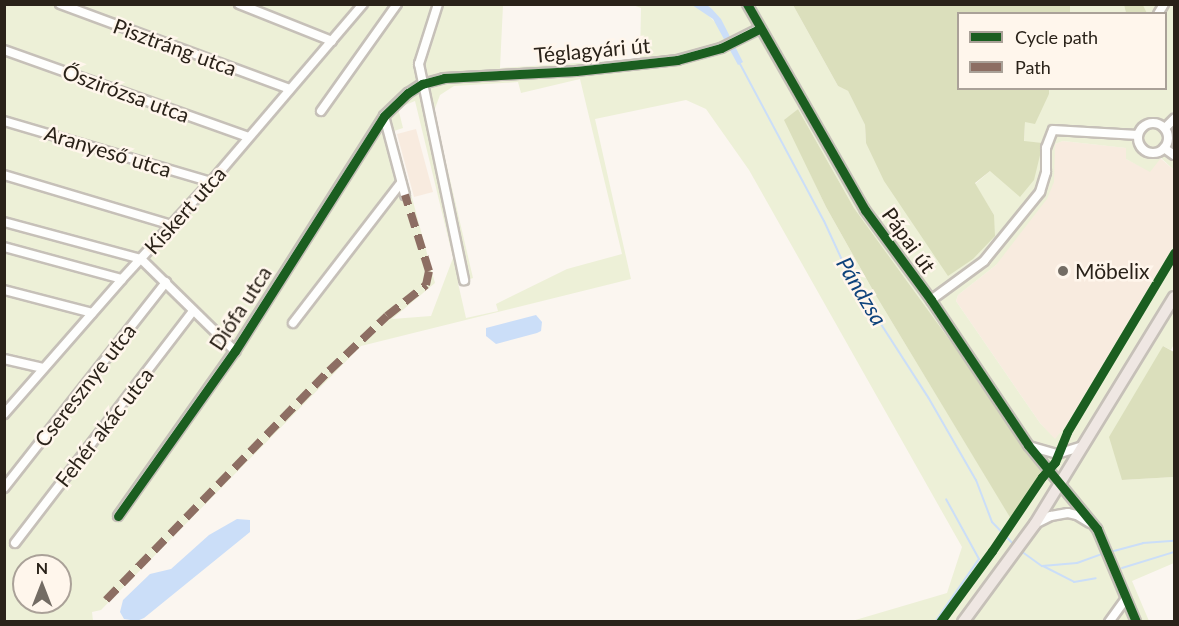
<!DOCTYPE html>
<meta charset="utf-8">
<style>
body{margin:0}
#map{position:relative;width:1179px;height:626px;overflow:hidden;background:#fbf6f0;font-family:Lato,sans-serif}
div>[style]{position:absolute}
.commercial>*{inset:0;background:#f8ebdf}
.green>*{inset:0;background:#edf0d7}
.forest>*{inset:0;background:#dbdfbc}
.water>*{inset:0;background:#cbdef8}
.stream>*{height:2px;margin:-1px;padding:0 1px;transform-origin:1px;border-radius:1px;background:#cbdef8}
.roads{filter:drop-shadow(2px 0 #c6c0b8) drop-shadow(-2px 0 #c6c0b8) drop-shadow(0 2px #c6c0b8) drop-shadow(0 -2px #c6c0b8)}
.minor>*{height:8px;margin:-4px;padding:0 4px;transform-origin:4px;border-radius:4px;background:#fefefd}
.minor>.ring{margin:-4px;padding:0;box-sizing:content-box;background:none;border:8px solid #fefefd;border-radius:50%}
.major>*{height:10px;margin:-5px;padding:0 5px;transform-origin:5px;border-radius:5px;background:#efe7e3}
.quiet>*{height:8px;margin-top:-4px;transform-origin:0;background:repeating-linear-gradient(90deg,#8d6e63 0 15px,transparent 0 23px)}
.cycleway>*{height:9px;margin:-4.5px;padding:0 4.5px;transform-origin:4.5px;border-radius:4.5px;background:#1b5e20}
.dots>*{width:16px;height:16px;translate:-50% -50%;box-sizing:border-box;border:3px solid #fff6ec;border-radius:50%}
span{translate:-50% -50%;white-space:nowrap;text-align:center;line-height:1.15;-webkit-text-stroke:5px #fff6ec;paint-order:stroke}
.street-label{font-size:21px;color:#2a2219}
.poi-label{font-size:21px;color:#2a2219}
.left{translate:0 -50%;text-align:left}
.water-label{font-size:22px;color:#0e427b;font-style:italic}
.frame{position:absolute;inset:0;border:6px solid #2a2219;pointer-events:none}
.legend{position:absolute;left:957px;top:12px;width:210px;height:78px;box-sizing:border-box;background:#fff6ec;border:2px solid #aaa198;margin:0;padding:8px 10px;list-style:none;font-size:18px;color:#2a2219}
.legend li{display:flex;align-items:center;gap:12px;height:30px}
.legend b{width:30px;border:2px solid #aaa198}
.north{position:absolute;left:12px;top:554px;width:60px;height:60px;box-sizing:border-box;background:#fff6ec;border:2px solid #aaa198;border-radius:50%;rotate:0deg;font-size:16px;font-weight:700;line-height:24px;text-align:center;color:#2a2219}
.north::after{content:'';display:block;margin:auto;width:21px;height:27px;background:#736c64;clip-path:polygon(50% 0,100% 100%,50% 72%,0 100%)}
</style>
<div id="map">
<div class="commercial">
<div style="clip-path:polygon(416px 129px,433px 192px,414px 197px,397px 134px)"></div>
<div style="clip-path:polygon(1063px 141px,1127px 148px,1126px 159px,1150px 171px,1160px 158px,1174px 170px,1174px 245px,1067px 424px,1055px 440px,1040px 423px,956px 301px,958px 295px,996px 265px,1054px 154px,1055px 144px)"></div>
</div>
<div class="green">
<div style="clip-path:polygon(evenodd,630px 4px,692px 5px,702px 9px,718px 25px,738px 64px,711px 8px,707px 5px,793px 5px,838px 86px,848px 91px,865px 125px,866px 143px,994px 215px,975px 184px,990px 171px,1042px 143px,1024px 142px,1025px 121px,1049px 94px,1049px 89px,1166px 88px,1166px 14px,1147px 13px,1143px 5px,1174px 5px,1174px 170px,1161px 158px,1150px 172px,1126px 159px,1126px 148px,1063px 141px,1055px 144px,1054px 182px,1047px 199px,996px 265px,958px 295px,956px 301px,1040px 423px,1055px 439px,1067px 424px,1174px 245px,1174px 344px,1171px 350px,1163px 346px,1122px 480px,1174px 477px,1174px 563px,1132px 581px,1149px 621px,852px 621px,947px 593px,962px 547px,749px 170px,706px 109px,686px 100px,595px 119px,631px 279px,361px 346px,101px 610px,92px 612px,93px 621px,5px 621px,4px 5px,503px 5px,500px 68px,640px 59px,641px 8px,630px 4px,580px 79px,622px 254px,567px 269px,496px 304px,498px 311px,466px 318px,458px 283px,473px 278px,434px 111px,440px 95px,454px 86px,518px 82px,521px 93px,580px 79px,630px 4px,415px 101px,453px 258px,431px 316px,392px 319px,435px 283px,394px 131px,403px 128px,398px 108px,415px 101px,630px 4px,798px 109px,854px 208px,1044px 470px,1011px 518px,875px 294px,826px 207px,785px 120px,798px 109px,630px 4px,24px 566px,60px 566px,60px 602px,24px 602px,24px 566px)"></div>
<div style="clip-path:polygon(1070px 5px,1124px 5px,1126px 13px,1070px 13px)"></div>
</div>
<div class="forest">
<div style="clip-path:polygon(793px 5px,1070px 5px,1070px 13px,958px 14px,958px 88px,1049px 89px,1049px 94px,1035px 124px,1025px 122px,1024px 141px,1043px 143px,1034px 180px,1020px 197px,990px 171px,975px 183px,994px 215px,995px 236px,973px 259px,948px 276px,884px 181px,866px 143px,865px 125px,848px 91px,838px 86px)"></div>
<div style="clip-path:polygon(1124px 5px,1143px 5px,1147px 13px,1126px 13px)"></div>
<div style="clip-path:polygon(798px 109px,854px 208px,1044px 470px,1011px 519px,875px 294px,826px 207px,784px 120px)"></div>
<div style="clip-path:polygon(1163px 346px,1174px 352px,1174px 477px,1122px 480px,1109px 437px)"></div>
</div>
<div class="water">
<div style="clip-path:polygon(692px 5px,707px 5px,711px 8px,721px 19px,743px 62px,738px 65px,713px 19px)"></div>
<div style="clip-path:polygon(536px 315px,542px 322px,541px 331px,537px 333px,496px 344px,486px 336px,486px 328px)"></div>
<div style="clip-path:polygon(237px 519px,250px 520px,250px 532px,144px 618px,137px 621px,124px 619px,120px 612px,123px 600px,150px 574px,171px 569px,209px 535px)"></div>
</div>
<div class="stream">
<div style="left:739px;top:62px;width:180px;rotate:61.9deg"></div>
<div style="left:824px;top:221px;width:57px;rotate:65.2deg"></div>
<div style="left:848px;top:273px;width:148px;rotate:57.2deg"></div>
<div style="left:928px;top:397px;width:96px;rotate:60deg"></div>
<div style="left:976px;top:480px;width:45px;rotate:69.1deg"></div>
<div style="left:992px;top:522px;width:32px;rotate:46deg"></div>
<div style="left:1021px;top:551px;width:26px;rotate:36deg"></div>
<div style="left:1042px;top:566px;width:35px;rotate:-5deg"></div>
<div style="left:1077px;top:563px;width:29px;rotate:-20deg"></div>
<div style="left:1110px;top:552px;width:34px;rotate:-15deg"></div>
<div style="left:1143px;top:543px;width:31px;rotate:-4deg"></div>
<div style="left:1043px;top:566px;width:35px;rotate:27deg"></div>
<div style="left:1074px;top:582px;width:22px;rotate:-10deg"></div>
<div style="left:1122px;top:568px;width:54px;rotate:-17.1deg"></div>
<div style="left:935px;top:622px;width:77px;rotate:-55.1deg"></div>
<div style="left:979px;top:559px;width:68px;rotate:-118.8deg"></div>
</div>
<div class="roads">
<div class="minor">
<div style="left:60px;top:4px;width:245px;rotate:20.3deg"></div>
<div style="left:239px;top:4px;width:100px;rotate:21.7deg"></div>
<div style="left:438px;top:4px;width:63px;rotate:107.6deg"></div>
<div style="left:419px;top:64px;width:221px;rotate:78.2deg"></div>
<div style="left:747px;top:4px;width:237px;rotate:60.2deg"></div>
<div style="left:865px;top:210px;width:112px;rotate:53.7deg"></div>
<div style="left:931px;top:300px;width:174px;rotate:56.2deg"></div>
<div style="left:1028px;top:445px;width:109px;rotate:50.6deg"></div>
<div style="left:1097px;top:529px;width:101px;rotate:67.2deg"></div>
<div style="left:1158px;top:14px;width:12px;rotate:-59deg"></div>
<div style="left:4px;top:50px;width:259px;rotate:19.6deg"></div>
<div style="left:321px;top:111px;width:131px;rotate:-54.6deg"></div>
<div style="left:384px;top:116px;width:82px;rotate:75.1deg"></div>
<div style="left:4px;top:121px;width:216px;rotate:16.4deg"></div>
<div class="ring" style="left:1138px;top:123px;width:22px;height:22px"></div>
<div style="left:1165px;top:128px;width:13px;rotate:-45deg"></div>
<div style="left:1164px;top:148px;width:12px;rotate:35deg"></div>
<div style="left:4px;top:175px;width:175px;rotate:16.6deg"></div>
<div style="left:4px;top:222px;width:142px;rotate:15.1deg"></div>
<div style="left:141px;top:259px;width:132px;rotate:44.4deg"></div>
<div style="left:4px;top:247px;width:122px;rotate:15.2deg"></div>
<div style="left:4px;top:290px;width:91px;rotate:14.6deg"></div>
<div style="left:931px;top:300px;width:66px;rotate:-36.3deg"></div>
<div style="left:984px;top:261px;width:89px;rotate:-50.9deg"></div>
<div style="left:1040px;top:192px;width:21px;rotate:-73deg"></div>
<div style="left:1046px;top:172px;width:24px;rotate:-90deg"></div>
<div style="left:1046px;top:148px;width:19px;rotate:-69deg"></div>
<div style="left:1053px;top:130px;width:85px;rotate:3.4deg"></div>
<div style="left:293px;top:323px;width:177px;rotate:-52.4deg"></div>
<div style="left:4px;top:359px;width:40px;rotate:13deg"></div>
<div style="left:4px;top:414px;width:179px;rotate:-48.8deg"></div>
<div style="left:122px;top:279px;width:132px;rotate:-47.5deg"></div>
<div style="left:211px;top:182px;width:234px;rotate:-49.5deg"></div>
<div style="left:1029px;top:446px;width:29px;rotate:16deg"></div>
<div style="left:1057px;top:454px;width:27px;rotate:-17deg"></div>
<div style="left:4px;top:488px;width:262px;rotate:-51.8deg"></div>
<div style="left:118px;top:516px;width:202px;rotate:-54.7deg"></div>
<div style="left:235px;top:351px;width:278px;rotate:-57.6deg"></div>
<div style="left:384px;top:116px;width:33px;rotate:-44deg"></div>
<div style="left:408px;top:93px;width:17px;rotate:-33deg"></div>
<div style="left:422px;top:84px;width:23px;rotate:-15deg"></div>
<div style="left:444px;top:78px;width:132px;rotate:-3deg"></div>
<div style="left:576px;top:71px;width:102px;rotate:-6.2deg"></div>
<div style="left:677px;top:60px;width:46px;rotate:-15.3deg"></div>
<div style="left:721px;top:48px;width:42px;rotate:-26.6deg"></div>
<div style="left:1035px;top:524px;width:18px;rotate:-27deg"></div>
<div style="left:1051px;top:516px;width:17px;rotate:-10deg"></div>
<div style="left:1068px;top:513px;width:9px;rotate:13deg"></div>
<div style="left:1077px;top:515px;width:15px;rotate:32deg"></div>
<div style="left:15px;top:543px;width:292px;rotate:-52.5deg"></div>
<div style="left:1109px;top:622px;width:27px;rotate:-54deg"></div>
</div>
<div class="major">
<div style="left:963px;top:622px;width:122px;rotate:-53.7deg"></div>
<div style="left:1035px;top:524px;width:266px;rotate:-58.5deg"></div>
</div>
</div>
<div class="quiet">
<div style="left:106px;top:600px;width:320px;rotate:-45.8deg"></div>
<div style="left:329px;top:371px;width:80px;rotate:-43.5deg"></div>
<div style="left:387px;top:316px;width:50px;rotate:-38.5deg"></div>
<div style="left:426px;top:285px;width:14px;rotate:-78deg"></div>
<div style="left:429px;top:271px;width:80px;rotate:-107.5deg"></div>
</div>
<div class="cycleway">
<div style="left:747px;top:4px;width:237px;rotate:60.2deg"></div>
<div style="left:865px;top:210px;width:112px;rotate:53.7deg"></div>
<div style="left:931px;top:300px;width:174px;rotate:56.2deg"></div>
<div style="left:1028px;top:445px;width:109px;rotate:50.6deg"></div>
<div style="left:1097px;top:529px;width:101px;rotate:67.2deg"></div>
<div style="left:118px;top:516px;width:202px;rotate:-54.7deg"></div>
<div style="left:235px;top:351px;width:278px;rotate:-57.6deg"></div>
<div style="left:384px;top:116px;width:33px;rotate:-44deg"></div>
<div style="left:408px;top:93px;width:17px;rotate:-33deg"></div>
<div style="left:422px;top:84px;width:23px;rotate:-15deg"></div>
<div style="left:444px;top:78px;width:132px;rotate:-3deg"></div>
<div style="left:576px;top:71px;width:102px;rotate:-6.2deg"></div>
<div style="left:677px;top:60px;width:46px;rotate:-15.3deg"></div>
<div style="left:721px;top:48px;width:42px;rotate:-26.6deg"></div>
<div style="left:940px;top:622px;width:88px;rotate:-53.8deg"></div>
<div style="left:992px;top:551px;width:89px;rotate:-56deg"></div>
<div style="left:1042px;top:477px;width:20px;rotate:-49deg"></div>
<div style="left:1055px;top:462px;width:32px;rotate:-68deg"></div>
<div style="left:1067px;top:432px;width:209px;rotate:-59.1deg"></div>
</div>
<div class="dots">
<div style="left:1063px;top:271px;background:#736c64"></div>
</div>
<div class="street-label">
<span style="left:175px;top:47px;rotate:20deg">Pisztráng utca</span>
<span style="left:592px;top:50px;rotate:-5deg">Téglagyári út</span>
<span style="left:126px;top:93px;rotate:20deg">Őszirózsa utca</span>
<span style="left:108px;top:151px;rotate:17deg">Aranyeső utca</span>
<span style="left:185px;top:210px;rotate:-48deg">Kiskert utca</span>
<span style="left:909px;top:240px;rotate:54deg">Pápai út</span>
<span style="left:240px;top:308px;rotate:-57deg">Diófa utca</span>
<span style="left:85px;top:385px;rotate:-52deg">Cseresznye utca</span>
<span style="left:104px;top:427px;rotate:-52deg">Fehér akác utca</span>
</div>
<div class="poi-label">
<span class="left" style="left:1075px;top:271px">Möbelix</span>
</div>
<div class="water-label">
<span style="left:862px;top:291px;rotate:59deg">Pándzsa</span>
</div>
<div class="frame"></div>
<ul class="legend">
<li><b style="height:8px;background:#1b5e20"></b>Cycle path</li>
<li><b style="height:8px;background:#8d6e63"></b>Path</li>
</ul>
<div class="north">N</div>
</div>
